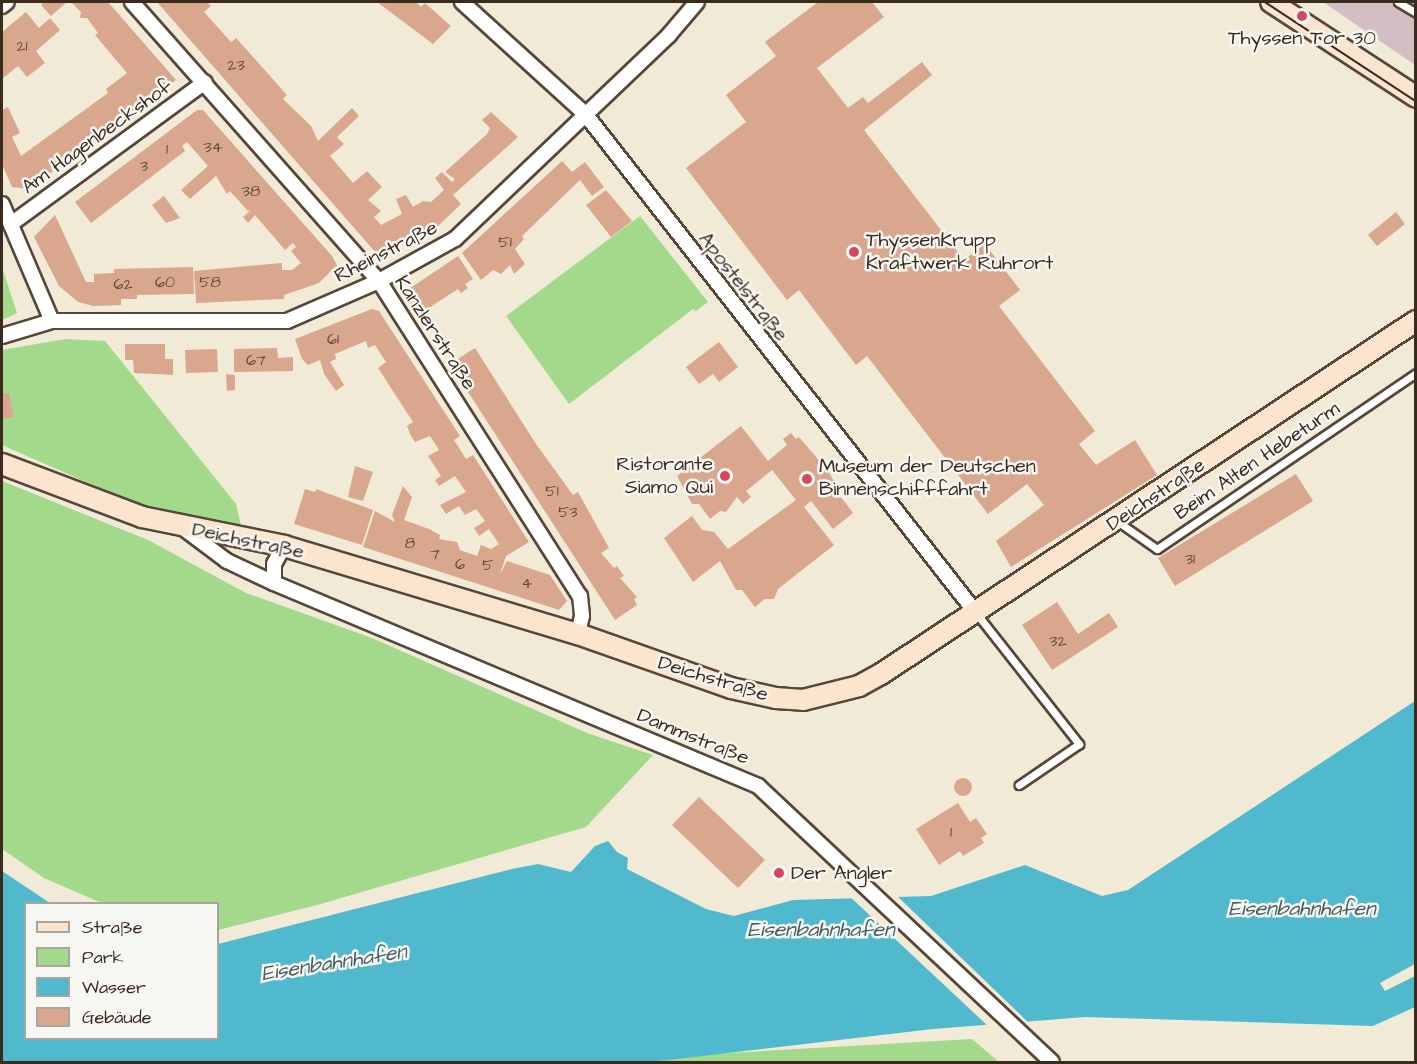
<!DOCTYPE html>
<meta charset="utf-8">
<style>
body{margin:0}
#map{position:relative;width:1417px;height:1064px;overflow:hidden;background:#f1ead7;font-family:"Architects Daughter",sans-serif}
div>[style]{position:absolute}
.industrial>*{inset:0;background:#d2bec3}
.green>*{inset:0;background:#a2d98b}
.water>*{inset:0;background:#51b9ce}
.pier>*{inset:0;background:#f1ead7}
.building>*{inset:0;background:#d9a78d}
.round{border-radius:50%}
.roads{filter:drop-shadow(2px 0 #56473a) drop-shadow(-2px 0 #56473a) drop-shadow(0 2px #56473a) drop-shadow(0 -2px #56473a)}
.lane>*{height:7px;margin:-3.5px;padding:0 3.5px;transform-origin:3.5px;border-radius:3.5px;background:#fff}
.street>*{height:14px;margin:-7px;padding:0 7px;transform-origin:7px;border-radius:7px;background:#fff}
.secondary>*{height:20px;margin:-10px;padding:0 10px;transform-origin:10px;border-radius:10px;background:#fbe5cf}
.tram>*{height:1.5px;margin:-0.75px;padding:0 0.75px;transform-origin:0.75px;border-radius:0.75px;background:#3b2a1e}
.dots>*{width:16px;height:16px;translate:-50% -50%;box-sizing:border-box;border:3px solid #f6f6f2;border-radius:50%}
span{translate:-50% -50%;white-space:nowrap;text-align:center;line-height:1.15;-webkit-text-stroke:5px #f6f6f2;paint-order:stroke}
.number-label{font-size:16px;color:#62493a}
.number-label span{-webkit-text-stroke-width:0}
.poi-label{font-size:20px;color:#3b2a1e}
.left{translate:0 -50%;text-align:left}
.right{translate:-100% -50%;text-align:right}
.street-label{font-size:20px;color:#3b2a1e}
.water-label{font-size:21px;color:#435c5c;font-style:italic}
.frame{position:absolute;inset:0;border:3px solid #3b2a1e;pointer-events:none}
.legend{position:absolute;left:24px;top:902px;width:195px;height:138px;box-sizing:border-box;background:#f6f6f2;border:2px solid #aba49d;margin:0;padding:8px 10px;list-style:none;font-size:18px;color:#3b2a1e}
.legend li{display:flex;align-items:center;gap:12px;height:30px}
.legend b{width:30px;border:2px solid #aba49d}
</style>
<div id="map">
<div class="industrial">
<div style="clip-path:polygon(1323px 2px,1415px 2px,1415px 65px)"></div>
</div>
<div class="green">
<div style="clip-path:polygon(640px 216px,708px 302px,696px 311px,693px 309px,569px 404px,506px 316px)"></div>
<div style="clip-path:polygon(2px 267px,17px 313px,2px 320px)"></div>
<div style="clip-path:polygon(65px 339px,105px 341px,236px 504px,241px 526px,180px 516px,125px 499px,2px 445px,2px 350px)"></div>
<div style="clip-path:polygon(2px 481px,148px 540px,246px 593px,372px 638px,587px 733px,653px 755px,586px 827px,317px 905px,218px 930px,218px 904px,102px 903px,44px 878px,2px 849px)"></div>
<div style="clip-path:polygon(972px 1039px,999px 1062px,651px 1062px,711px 1054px)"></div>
</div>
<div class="water">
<div style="clip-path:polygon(1415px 701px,1415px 1007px,1373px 1026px,1085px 1017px,933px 1029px,651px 1062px,2px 1062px,2px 871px,50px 903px,26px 904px,26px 1038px,218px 1038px,218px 944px,512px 869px,538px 864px,571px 872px,595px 846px,608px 841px,617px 852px,628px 858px,627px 869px,706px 909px,734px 916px,793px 900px,931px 896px,1025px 865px,1102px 896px,1128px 890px)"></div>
</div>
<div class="pier">
<div style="clip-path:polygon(846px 893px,894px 893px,1030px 1024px,989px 1027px)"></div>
<div style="clip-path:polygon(1415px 964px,1415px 976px,1385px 991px,1380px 983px)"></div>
</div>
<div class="building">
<div style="clip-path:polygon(44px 2px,67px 2px,51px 16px,41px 5px)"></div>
<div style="clip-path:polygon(71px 2px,108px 2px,176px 80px,29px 189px,12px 187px,2px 164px,2px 110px,8px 107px,20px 133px,12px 137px,21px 156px,108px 93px,106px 89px,127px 73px,95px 35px,98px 33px,87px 18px,80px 18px,81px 12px)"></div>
<div style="clip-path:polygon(157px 2px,207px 2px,211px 6px,204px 12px,231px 42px,236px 38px,287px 95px,283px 99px,311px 126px,318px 141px,352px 108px,359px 116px,337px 137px,344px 144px,330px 156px,353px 183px,367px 171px,382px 187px,368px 200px,381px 211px,374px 217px,381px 225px,402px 214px,396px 199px,406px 195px,413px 207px,423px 201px,431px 202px,444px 190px,435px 178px,442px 172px,452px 182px,455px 179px,445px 172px,487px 134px,490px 128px,482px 120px,491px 112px,518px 137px,453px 195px,461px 204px,438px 226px,376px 253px)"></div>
<div style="clip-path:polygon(377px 2px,416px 2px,421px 7px,425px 3px,451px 26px,433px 44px)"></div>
<div style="clip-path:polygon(818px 2px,872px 2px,884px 17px,817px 68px,848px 108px,863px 97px,868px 103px,922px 62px,932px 75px,864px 130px,964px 260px,985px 244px,1020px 290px,999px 306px,1095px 431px,1079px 444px,1096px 465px,1135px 440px,1157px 475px,1011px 567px,996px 541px,1044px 505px,1027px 484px,988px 514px,867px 356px,856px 365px,799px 290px,787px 300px,686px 168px,746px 122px,726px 95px,776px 56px,765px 42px)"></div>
<div style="clip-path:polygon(26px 12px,39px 28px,50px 18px,60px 30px,36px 51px,45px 63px,27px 77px,18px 66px,2px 79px,2px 32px)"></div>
<div style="clip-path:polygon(197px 110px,203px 110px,332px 256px,337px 265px,319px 283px,284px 295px,284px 299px,196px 303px,194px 271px,282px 263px,282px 270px,292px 270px,301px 263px,291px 251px,296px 247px,293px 243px,285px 250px,255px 215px,248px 223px,243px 217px,251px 210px,248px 211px,230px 191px,227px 194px,216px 176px,190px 199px,181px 190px,208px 166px,187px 142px,182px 146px,185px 151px,91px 223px,75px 202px)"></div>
<div style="clip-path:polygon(562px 161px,572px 172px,585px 162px,604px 187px,592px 196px,580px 180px,522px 236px,524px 239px,515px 249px,525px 264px,514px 274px,510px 265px,501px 274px,493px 270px,481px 280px,462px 253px)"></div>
<div style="clip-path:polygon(606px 190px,632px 221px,611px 237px,586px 205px)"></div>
<div style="clip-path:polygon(164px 196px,180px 218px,166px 223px,152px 205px)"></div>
<div style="clip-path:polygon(1396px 212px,1405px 224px,1377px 246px,1368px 235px)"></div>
<div style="clip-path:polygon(55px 215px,86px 282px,94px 282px,94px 274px,114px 273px,114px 269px,193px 267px,194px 294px,137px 295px,137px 299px,121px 299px,121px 305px,93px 306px,78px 302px,59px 286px,34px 237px)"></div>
<div style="clip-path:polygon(458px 256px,473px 279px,465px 284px,468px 288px,461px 293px,458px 289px,418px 315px,403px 293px)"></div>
<div style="clip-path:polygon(372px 309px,379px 311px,460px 436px,454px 440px,466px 459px,473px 455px,529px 542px,506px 556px,500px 574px,507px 561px,550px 575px,567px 601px,559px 610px,363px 547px,375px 511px,395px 522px,392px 515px,403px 486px,412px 497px,404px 520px,429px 529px,440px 535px,439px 539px,457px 542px,460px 550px,477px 556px,481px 545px,491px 549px,499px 544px,489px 529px,479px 536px,474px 528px,485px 521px,476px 509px,465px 515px,459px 506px,446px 514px,440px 505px,466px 492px,455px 476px,439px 486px,435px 480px,441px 476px,428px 456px,439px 450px,430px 436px,415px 442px,411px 436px,407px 426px,413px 422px,378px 368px,386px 362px,375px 345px,368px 348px,366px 341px,335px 354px,336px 359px,330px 362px,344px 385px,336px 391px,324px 374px,320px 360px,308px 365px,302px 359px,295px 339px)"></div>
<div style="clip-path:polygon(719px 342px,738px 367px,719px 382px,713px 374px,699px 384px,686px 367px)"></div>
<div style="clip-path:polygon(125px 344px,165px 344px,165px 359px,173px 359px,173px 375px,134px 373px,133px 360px,125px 360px)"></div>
<div style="clip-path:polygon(277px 348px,278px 358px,293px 357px,293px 371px,234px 372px,234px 349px)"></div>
<div style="clip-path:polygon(475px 348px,536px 444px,573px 495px,578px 492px,609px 548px,601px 553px,614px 568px,617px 566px,624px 576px,620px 578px,637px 597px,634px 599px,637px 605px,615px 620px,450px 364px)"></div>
<div style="clip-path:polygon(217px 349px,218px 372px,186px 373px,185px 350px)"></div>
<div style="clip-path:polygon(226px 374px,235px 375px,235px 390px,227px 391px)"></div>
<div style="clip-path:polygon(9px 393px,14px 417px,3px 419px,2px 394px)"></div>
<div style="clip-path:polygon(741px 426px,768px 461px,787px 445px,783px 439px,791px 433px,796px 439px,799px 437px,828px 471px,835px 483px,832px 485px,853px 513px,833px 529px,811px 501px,804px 507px,834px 545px,778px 589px,774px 599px,765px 599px,755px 607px,742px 590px,736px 590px,720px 561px,693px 582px,664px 538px,692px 516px,702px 530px,714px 532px,728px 549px,796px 500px,772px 470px,746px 491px,751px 497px,743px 504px,737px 497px,726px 512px,720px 511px,710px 519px,699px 504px,692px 504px,677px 476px)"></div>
<div style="clip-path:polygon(355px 466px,373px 472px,363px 501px,348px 497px)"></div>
<div style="clip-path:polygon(1296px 474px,1313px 501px,1175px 586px,1158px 558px)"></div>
<div style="clip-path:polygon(305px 489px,315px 492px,316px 489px,373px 510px,362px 545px,294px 524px)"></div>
<div style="clip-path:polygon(1057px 602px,1078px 634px,1109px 613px,1118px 627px,1052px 670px,1022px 625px)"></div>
<div class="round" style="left:954px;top:778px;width:18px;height:18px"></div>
<div style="clip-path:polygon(699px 797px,765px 860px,738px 888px,672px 825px)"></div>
<div style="clip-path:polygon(958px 803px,970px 822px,976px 818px,987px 834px,981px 838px,984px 843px,963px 856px,960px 851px,939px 865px,916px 829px)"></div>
</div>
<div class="roads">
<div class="lane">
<div style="left:1398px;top:2px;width:21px;rotate:31deg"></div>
<div style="left:1117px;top:521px;width:49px;rotate:35deg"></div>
<div style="left:1157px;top:549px;width:313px;rotate:-34.2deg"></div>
<div style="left:976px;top:613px;width:167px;rotate:51.8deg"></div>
<div style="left:1079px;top:744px;width:73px;rotate:145.7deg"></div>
</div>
<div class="street">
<div style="left:132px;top:2px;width:373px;rotate:48.5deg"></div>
<div style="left:379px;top:281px;width:374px;rotate:57.5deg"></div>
<div style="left:580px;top:596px;width:20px;rotate:84deg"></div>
<div style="left:582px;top:616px;width:18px;rotate:103deg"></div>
<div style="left:462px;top:2px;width:168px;rotate:42.3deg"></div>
<div style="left:586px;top:115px;width:633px;rotate:51.93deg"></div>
<div style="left:2px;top:6px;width:6px;rotate:-39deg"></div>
<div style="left:2px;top:204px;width:127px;rotate:66.9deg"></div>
<div style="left:11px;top:224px;width:240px;rotate:-36.2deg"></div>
<div style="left:2px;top:336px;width:52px;rotate:-16.7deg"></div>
<div style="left:52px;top:321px;width:235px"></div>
<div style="left:287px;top:321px;width:100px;rotate:-23.5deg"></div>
<div style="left:379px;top:281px;width:87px;rotate:-28.9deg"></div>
<div style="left:455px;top:239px;width:296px;rotate:-43.6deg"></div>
<div style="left:669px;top:35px;width:43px;rotate:-49.7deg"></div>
<div style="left:183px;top:528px;width:55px;rotate:36.9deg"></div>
<div style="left:227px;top:561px;width:52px;rotate:25.1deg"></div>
<div style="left:274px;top:583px;width:525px;rotate:22.75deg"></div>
<div style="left:758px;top:786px;width:403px;rotate:43.2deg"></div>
<div style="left:274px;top:583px;width:19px;rotate:-90deg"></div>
<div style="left:274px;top:564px;width:21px;rotate:-61deg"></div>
</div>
<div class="secondary">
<div style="left:1271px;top:2px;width:173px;rotate:33.2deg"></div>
<div style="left:2px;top:464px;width:150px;rotate:20.7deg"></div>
<div style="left:142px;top:517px;width:145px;rotate:11.5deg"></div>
<div style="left:284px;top:546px;width:307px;rotate:16.7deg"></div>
<div style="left:578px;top:634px;width:162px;rotate:19.4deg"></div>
<div style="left:731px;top:688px;width:46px;rotate:12.5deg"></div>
<div style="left:776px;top:698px;width:27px;rotate:4deg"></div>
<div style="left:803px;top:700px;width:58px;rotate:-14deg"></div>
<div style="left:859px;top:686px;width:25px;rotate:-29deg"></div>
<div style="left:881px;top:674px;width:641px;rotate:-33.42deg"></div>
</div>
</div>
<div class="tram">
<div style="left:1265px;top:2px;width:181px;rotate:33.3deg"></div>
</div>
<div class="dots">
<div style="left:1302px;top:16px;background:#d1495b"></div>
<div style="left:854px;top:252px;background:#d1495b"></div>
<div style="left:725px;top:476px;background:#d1495b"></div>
<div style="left:807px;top:479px;background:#d1495b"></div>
<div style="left:779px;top:873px;background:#d1495b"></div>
</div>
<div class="number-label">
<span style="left:22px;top:46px">21</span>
<span style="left:236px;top:65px">23</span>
<span style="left:213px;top:147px">34</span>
<span style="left:167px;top:149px">1</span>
<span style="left:144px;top:166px">3</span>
<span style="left:251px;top:191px">38</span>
<span style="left:505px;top:242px">51</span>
<span style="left:165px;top:282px">60</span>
<span style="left:210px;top:282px">58</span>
<span style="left:123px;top:284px">62</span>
<span style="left:333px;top:339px">61</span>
<span style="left:256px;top:360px">67</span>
<span style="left:552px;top:491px">51</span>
<span style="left:568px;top:512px">53</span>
<span style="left:410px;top:543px">8</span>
<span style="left:435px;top:554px">7</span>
<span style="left:1190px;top:559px">31</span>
<span style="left:460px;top:564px">6</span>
<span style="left:488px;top:565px">5</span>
<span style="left:527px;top:583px">4</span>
<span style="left:1058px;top:641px">32</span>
<span style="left:951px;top:832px">1</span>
</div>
<div class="poi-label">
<span style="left:1302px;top:38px">Thyssen Tor 30</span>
<span class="left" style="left:866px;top:252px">ThyssenKrupp<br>Kraftwerk Ruhrort</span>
<span class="right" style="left:713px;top:476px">Ristorante<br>Siamo Qui</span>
<span class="left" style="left:819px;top:478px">Museum der Deutschen<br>Binnenschifffahrt</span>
<span class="left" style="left:791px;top:873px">Der Angler</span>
</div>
<div class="street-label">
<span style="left:97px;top:137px;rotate:-36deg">Am Hagenbeckshof</span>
<span style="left:386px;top:252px;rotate:-27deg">Rheinstraße</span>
<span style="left:743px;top:287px;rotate:52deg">Apostelstraße</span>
<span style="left:435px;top:333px;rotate:57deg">Kanzlerstraße</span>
<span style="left:1257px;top:461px;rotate:-34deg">Beim Alten Hebeturm</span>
<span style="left:1156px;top:495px;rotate:-34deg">Deichstraße</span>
<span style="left:248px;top:541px;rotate:12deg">Deichstraße</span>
<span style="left:713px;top:679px;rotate:17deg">Deichstraße</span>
<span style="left:693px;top:737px;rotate:22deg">Dammstraße</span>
</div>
<div class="water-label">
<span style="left:1302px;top:909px">Eisenbahnhafen</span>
<span style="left:821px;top:930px">Eisenbahnhafen</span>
<span style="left:334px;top:963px;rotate:-9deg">Eisenbahnhafen</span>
</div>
<div class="frame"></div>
<ul class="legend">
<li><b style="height:8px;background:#fbe5cf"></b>Straße</li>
<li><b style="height:16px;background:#a2d98b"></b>Park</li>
<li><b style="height:16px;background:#51b9ce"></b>Wasser</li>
<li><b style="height:16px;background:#d9a78d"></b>Gebäude</li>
</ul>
</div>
